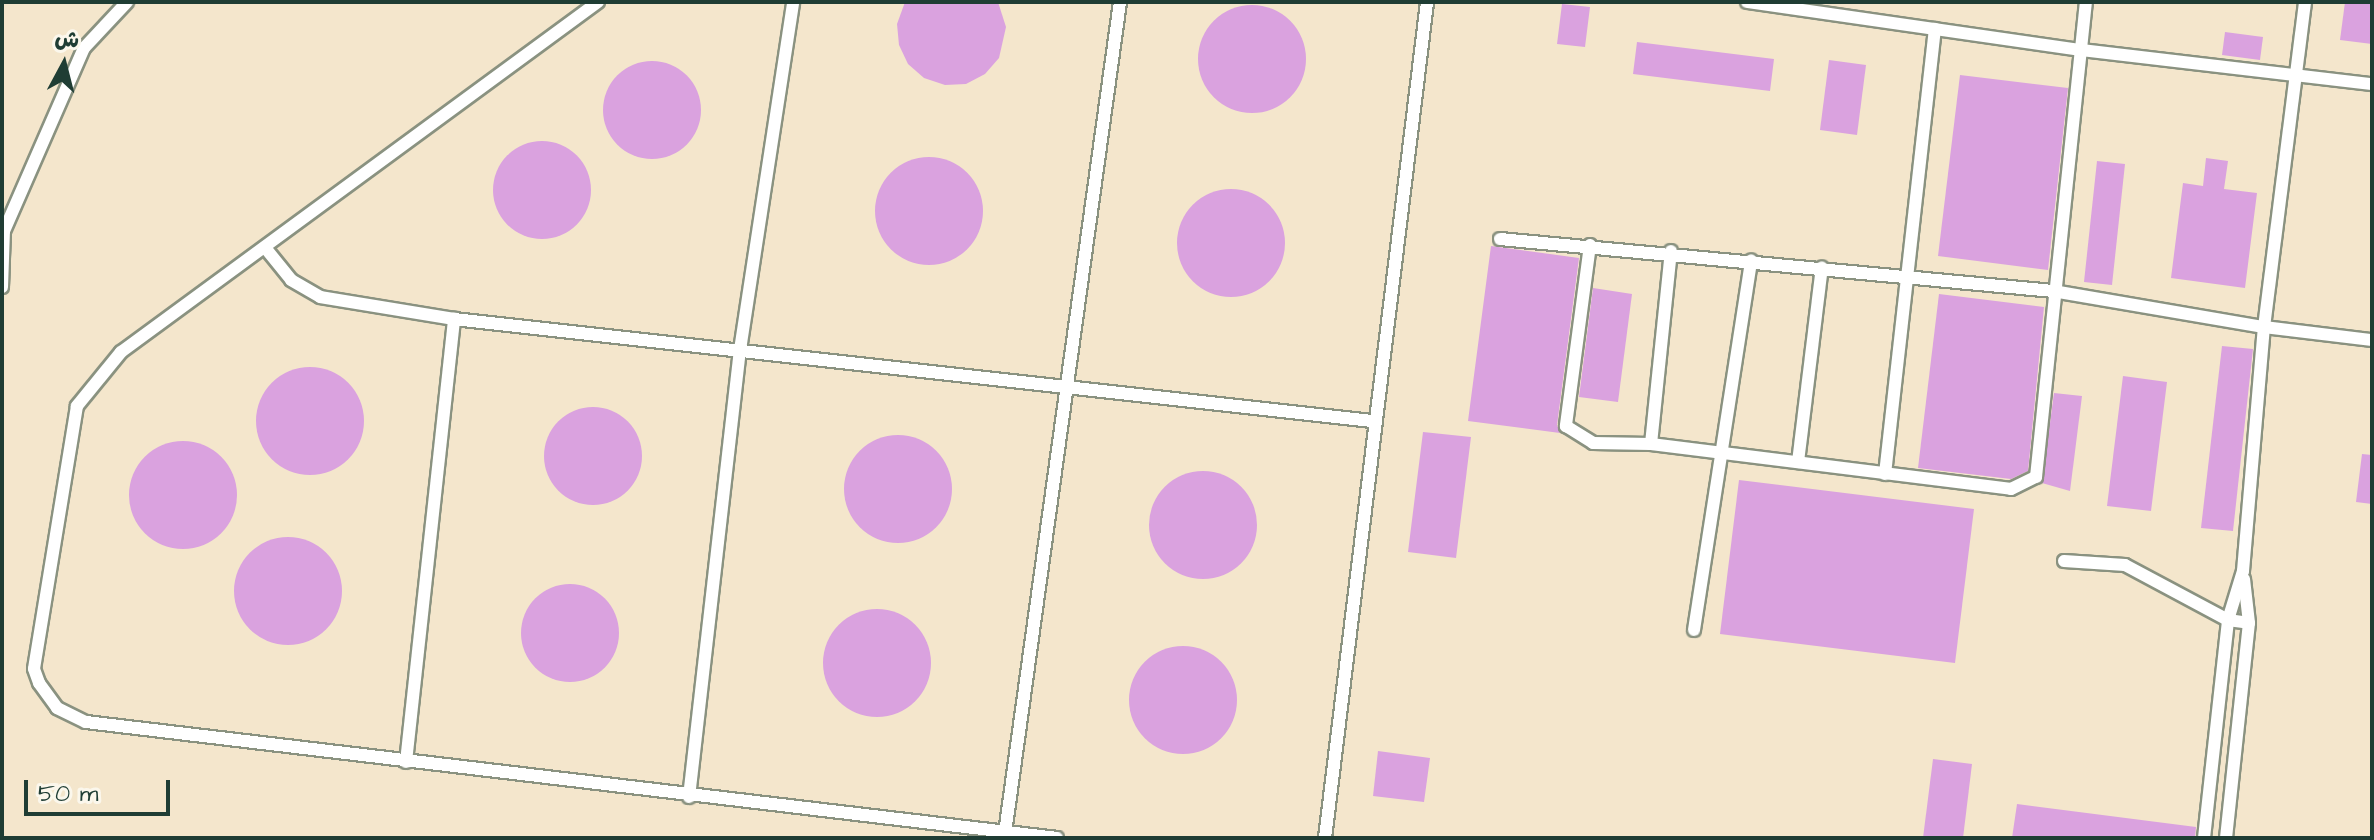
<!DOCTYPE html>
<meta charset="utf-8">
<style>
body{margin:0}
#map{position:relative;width:2374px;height:840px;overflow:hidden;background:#f4e6cc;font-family:"Architects Daughter","Playpen Sans Arabic",sans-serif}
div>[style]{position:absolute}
.building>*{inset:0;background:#daa2df}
.round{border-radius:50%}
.roads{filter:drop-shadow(2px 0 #8a9280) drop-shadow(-2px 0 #8a9280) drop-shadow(0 2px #8a9280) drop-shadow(0 -2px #8a9280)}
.service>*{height:12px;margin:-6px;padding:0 6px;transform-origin:6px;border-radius:6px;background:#fff}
span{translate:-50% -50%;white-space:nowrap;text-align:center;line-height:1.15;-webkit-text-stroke:6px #fbf7ec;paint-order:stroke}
.frame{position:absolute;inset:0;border:4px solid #1f3d34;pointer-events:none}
.north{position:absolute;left:24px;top:24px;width:80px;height:80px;-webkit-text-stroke:6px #fbf7ec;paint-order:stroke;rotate:7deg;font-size:22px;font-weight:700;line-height:32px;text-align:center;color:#1f3d34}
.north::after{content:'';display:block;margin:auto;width:28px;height:36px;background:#1f3d34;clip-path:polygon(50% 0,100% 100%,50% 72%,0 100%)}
.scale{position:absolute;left:24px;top:780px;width:146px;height:36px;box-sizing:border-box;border:4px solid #1f3d34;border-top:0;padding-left:10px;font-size:24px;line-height:28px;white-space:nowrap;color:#1f3d34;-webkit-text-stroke:6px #fbf7ec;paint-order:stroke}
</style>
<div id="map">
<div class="building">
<div style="clip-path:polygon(905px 2px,998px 2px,1006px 27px,999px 58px,985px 74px,966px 84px,945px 85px,924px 78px,908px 64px,899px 45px,897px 24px)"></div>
<div style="clip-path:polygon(2345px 2px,2372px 2px,2372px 44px,2340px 40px)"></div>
<div style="clip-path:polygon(1562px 4px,1590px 7px,1585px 47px,1557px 44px)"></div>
<div class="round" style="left:1198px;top:5px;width:108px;height:108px"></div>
<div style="clip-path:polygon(2225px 32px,2263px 37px,2260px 60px,2222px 55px)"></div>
<div style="clip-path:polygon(1637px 42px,1774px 59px,1770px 91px,1633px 74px)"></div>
<div style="clip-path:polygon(1829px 60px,1866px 65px,1857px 135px,1820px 130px)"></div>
<div class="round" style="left:603px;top:61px;width:98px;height:98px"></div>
<div style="clip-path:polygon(1960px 75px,2068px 88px,2048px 270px,1938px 256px)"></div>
<div class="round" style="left:493px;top:141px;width:98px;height:98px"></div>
<div class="round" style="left:875px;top:157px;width:108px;height:108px"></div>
<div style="clip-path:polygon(2206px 158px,2228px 161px,2224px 189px,2257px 193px,2245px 288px,2171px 278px,2183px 183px,2203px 186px)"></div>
<div style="clip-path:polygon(2097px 161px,2125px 164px,2112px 285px,2084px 282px)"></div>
<div class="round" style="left:1177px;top:189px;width:108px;height:108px"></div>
<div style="clip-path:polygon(1491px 246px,1579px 258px,1557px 425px,1560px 433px,1468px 421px)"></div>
<div style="clip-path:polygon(1593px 288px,1632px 294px,1618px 402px,1579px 397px)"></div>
<div style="clip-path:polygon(1939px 294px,2044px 307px,2028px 471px,2011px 479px,1918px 468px)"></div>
<div style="clip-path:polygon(2222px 346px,2253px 349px,2233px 531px,2201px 528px)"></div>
<div class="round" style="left:256px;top:367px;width:108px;height:108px"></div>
<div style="clip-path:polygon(2123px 376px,2167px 382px,2151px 511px,2107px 506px)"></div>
<div style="clip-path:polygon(2054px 393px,2082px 396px,2070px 491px,2042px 483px)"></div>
<div class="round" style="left:544px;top:407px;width:98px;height:98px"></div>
<div style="clip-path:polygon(1423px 432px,1471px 437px,1456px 558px,1408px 552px)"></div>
<div class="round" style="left:844px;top:435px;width:108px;height:108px"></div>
<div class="round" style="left:129px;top:441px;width:108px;height:108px"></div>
<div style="clip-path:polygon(2362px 454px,2372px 455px,2372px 504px,2356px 502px)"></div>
<div class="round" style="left:1149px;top:471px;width:108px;height:108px"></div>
<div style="clip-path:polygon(1739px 480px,1974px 509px,1955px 663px,1720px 634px)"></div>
<div class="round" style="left:234px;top:537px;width:108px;height:108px"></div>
<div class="round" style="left:521px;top:584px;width:98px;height:98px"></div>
<div class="round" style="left:823px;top:609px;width:108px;height:108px"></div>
<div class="round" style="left:1129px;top:646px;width:108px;height:108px"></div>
<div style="clip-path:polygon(1378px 751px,1430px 758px,1424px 802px,1373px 796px)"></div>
<div style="clip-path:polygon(1933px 759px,1972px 764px,1963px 838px,1923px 838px)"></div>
<div style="clip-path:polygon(2017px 804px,2196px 827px,2195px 838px,2012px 838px)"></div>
</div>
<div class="roads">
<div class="service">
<div style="left:598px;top:2px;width:592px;rotate:143.73deg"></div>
<div style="left:121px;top:352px;width:70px;rotate:129.2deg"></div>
<div style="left:77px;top:406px;width:266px;rotate:99.3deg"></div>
<div style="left:34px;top:669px;width:15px;rotate:70deg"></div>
<div style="left:39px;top:683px;width:31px;rotate:54deg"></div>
<div style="left:57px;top:708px;width:32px;rotate:26deg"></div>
<div style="left:86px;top:722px;width:978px;rotate:6.81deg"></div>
<div style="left:1747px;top:2px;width:337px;rotate:8.2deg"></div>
<div style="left:2081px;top:50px;width:293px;rotate:6.7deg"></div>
<div style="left:1500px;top:239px;width:555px;rotate:5.37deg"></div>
<div style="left:2053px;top:291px;width:214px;rotate:9.7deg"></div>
<div style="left:2264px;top:327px;width:109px;rotate:6.9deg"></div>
<div style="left:1590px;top:245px;width:183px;rotate:97.6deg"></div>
<div style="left:1566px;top:426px;width:32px;rotate:32deg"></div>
<div style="left:1593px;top:443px;width:58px;rotate:1deg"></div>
<div style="left:1651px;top:444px;width:363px;rotate:7.1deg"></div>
<div style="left:2011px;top:489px;width:28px;rotate:-26deg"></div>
<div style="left:2036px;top:477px;width:478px;rotate:-84deg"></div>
<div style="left:267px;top:250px;width:38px;rotate:51deg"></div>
<div style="left:291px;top:280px;width:34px;rotate:30deg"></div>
<div style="left:320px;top:297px;width:136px;rotate:9.3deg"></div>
<div style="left:454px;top:319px;width:924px;rotate:6.34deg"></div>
<div style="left:2px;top:287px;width:56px;rotate:-88deg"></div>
<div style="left:4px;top:231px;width:200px;rotate:-66.4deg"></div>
<div style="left:84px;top:48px;width:63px;rotate:-46.9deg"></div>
<div style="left:1651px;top:444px;width:194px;rotate:-84.1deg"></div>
<div style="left:1798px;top:462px;width:196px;rotate:-83deg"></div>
<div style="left:1885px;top:474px;width:448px;rotate:-83.6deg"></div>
<div style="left:2064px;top:561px;width:61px;rotate:3.8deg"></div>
<div style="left:2125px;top:565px;width:117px;rotate:28.1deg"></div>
<div style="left:2228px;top:620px;width:21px;rotate:8deg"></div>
<div style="left:1694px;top:630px;width:374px;rotate:-81.2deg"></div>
<div style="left:406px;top:762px;width:446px;rotate:-83.8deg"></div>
<div style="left:689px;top:797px;width:450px;rotate:-83.5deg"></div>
<div style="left:740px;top:350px;width:352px;rotate:-81.3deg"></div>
<div style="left:1005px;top:833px;width:839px;rotate:-82.12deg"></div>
<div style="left:1325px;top:838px;width:842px;rotate:-83.04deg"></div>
<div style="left:2204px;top:838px;width:219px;rotate:-83.7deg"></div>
<div style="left:2228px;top:620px;width:51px;rotate:-73deg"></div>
<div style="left:2243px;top:571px;width:245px;rotate:-85.1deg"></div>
<div style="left:2264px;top:327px;width:328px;rotate:-82.8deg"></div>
<div style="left:2226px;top:838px;width:216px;rotate:-83.9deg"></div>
<div style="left:2249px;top:623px;width:44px;rotate:-96.5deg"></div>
</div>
</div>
<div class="frame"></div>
<div class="north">ش</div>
<div class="scale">50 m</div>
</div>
